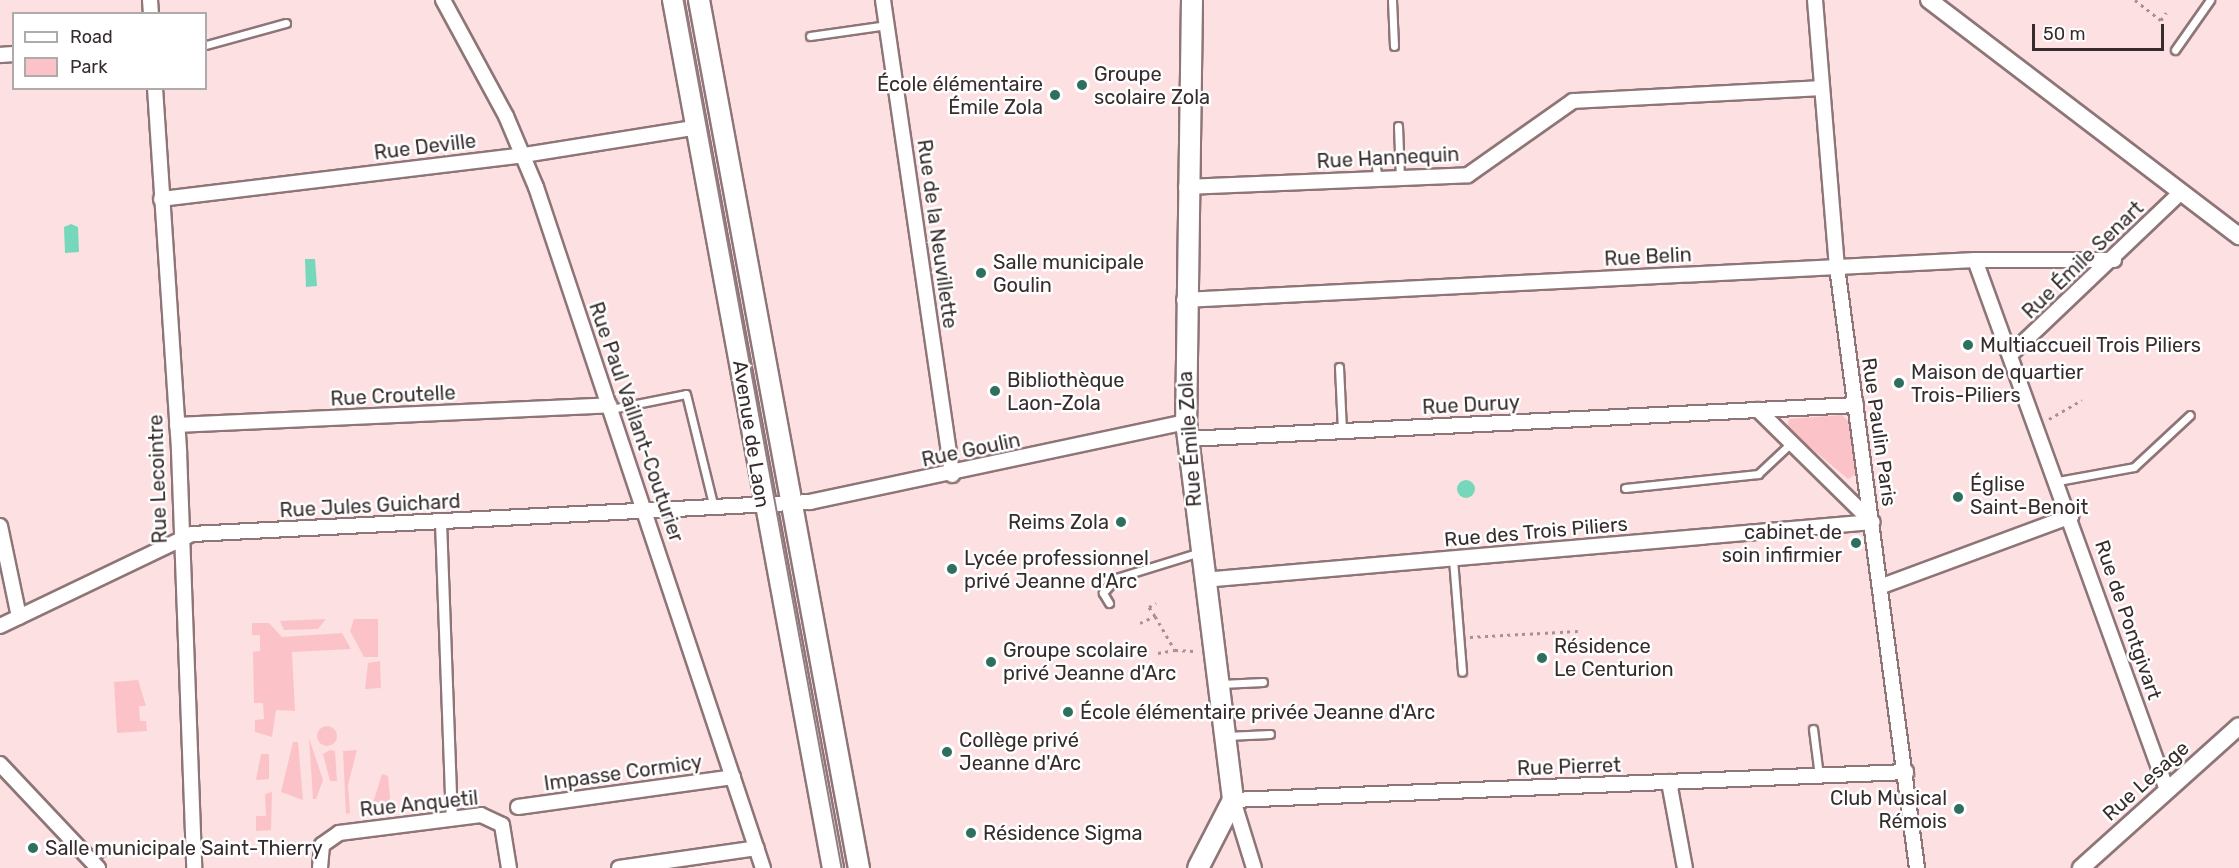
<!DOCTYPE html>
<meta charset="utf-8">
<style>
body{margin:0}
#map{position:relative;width:2239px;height:868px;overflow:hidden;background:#fde0e2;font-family:Rubik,sans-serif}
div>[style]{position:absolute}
.green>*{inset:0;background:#fbc3c8}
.round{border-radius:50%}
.water>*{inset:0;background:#76d7ba}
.path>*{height:3px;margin-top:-1.5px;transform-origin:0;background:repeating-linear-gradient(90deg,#a69193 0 3px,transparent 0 7.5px)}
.roads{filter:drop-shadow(2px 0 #8e7577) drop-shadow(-2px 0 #8e7577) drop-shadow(0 2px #8e7577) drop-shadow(0 -2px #8e7577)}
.service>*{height:7px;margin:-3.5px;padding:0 3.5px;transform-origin:3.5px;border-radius:3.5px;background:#fff}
.pedestrian>*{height:10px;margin:-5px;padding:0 5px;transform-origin:5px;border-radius:5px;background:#fff}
.minor>*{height:14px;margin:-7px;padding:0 7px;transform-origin:7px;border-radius:7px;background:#fff}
.tertiary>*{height:16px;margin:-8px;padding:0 8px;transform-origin:8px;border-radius:8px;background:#fff}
.secondary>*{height:20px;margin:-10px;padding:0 10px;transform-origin:10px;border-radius:10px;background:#fff}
.tram>*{height:1.5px;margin:-0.75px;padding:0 0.75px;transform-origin:0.75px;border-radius:0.75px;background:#937f81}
.dots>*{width:16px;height:16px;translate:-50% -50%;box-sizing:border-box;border:3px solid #fff;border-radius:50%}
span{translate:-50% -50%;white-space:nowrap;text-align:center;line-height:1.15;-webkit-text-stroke:5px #fff;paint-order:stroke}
.poi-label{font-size:20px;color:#372c2d}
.left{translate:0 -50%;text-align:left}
.right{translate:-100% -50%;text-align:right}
.street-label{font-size:20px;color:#372c2d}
.legend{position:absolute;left:12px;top:12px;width:195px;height:78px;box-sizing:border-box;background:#fff;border:2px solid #afabab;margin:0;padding:8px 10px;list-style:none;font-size:18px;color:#372c2d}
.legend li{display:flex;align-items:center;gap:12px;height:30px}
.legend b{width:30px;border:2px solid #afabab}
.scale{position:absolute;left:2032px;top:24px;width:132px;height:27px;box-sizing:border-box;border:3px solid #372c2d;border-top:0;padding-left:8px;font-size:18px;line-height:21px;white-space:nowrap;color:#372c2d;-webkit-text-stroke:4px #fff;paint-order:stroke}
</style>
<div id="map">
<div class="green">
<div style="clip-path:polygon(1842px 415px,1849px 422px,1856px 474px,1848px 479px,1787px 428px,1789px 419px)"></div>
<div style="clip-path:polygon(326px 619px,318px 629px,284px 630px,280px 621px)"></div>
<div style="clip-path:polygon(354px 619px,378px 619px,378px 657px,364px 657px,350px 631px)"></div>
<div style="clip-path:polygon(252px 623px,269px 623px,282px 637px,342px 633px,351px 649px,292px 652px,295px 711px,276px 710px,272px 737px,255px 732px,255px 720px,264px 719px,263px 703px,254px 703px,253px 652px,260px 651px,260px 635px,252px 635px)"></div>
<div style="clip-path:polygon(380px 661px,381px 688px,365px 689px,368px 663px)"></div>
<div style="clip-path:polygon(138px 680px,146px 706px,139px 706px,140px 721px,146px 721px,147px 731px,117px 733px,114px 682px)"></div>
<div class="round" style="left:317px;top:726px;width:20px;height:20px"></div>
<div style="clip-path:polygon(309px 738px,323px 780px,316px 799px,313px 799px)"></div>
<div style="clip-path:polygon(293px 742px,298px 742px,303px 800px,281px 792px)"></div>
<div style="clip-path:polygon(330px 750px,335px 751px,337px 781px,330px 781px,323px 754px)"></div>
<div style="clip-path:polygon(357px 750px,348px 785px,350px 813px,346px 814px,343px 751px)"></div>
<div style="clip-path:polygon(261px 754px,269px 754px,269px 779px,256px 780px)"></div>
<div style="clip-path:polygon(382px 774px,388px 776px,391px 808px,371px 809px)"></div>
<div style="clip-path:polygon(272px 792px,271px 830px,256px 831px,256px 816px,266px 816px,265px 794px)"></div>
</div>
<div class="water">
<div style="clip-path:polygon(71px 224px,78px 227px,79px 252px,65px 253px,64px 227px)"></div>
<div style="clip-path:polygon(305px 259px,315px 259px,317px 286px,306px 287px)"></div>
<div class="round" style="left:1457px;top:480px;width:18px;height:18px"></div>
</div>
<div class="path">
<div style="left:2135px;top:0;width:33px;rotate:38deg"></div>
<div style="left:2161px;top:20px;width:9px;rotate:-54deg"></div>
<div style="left:2049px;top:419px;width:38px;rotate:-30deg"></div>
<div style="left:1155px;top:616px;width:11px;rotate:-124deg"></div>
<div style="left:1149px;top:607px;width:8px;rotate:-30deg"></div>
<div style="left:1140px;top:623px;width:17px;rotate:-25deg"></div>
<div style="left:1155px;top:616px;width:39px;rotate:60deg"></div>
<div style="left:1175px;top:650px;width:19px;rotate:3deg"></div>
<div style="left:1470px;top:637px;width:108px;rotate:-3.2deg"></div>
<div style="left:1158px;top:653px;width:17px;rotate:-10deg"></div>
</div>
<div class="roads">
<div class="service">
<div style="left:1392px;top:0;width:46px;rotate:87.5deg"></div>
<div style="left:810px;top:36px;width:78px;rotate:-8.1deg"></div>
<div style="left:206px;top:45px;width:83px;rotate:-15.4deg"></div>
<div style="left:2175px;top:50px;width:61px;rotate:-55deg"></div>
<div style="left:1398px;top:126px;width:52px;rotate:87.8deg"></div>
<div style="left:1376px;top:167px;width:12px;rotate:81deg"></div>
<div style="left:1339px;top:367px;width:64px;rotate:87.3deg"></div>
<div style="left:611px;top:409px;width:76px;rotate:-11.3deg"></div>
<div style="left:686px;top:394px;width:117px;rotate:76.2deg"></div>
<div style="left:2058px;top:481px;width:77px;rotate:-10.4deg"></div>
<div style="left:2134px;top:467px;width:76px;rotate:-42.9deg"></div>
<div style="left:1625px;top:488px;width:134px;rotate:-6deg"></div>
<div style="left:1758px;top:474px;width:45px;rotate:-43.2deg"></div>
<div style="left:1453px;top:559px;width:113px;rotate:85.4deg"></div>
<div style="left:1109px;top:603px;width:12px;rotate:-121deg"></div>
<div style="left:1103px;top:593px;width:20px;rotate:-49deg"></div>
<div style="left:1116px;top:578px;width:88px;rotate:-17.2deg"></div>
<div style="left:1221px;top:684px;width:42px;rotate:-2.7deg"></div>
<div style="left:1813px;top:729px;width:47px;rotate:82.7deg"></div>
<div style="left:1226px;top:736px;width:44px;rotate:-2.6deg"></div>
<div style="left:90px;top:859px;width:13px;rotate:-32deg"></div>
</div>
<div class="pedestrian">
<div style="left:441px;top:522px;width:297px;rotate:87.9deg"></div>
</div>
<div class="minor">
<div style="left:150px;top:0;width:14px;rotate:86deg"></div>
<div style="left:443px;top:0;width:132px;rotate:61.5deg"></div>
<div style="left:506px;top:116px;width:77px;rotate:67.1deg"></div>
<div style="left:536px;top:187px;width:718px;rotate:71.57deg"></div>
<div style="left:883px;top:0;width:480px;rotate:81.7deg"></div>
<div style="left:1815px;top:0;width:268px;rotate:85.3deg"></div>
<div style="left:1837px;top:267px;width:606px;rotate:82.42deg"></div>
<div style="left:0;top:55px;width:14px;rotate:-4deg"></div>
<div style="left:155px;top:88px;width:364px;rotate:86.2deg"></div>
<div style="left:179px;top:451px;width:417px;rotate:87.9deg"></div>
<div style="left:1186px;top:187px;width:282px;rotate:-2.4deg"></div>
<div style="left:1468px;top:175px;width:128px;rotate:-35.2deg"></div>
<div style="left:1573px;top:101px;width:248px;rotate:-3deg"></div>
<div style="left:161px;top:199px;width:366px;rotate:-6.9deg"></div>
<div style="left:524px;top:155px;width:171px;rotate:-9.1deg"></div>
<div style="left:1975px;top:260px;width:564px;rotate:70.09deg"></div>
<div style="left:1184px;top:300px;width:792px;rotate:-2.89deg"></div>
<div style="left:1975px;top:260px;width:139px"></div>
<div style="left:2010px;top:355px;width:236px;rotate:-43.6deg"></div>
<div style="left:1758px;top:410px;width:160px;rotate:44.5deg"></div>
<div style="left:177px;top:425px;width:433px;rotate:-2.6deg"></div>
<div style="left:1187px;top:439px;width:670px;rotate:-2.91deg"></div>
<div style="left:0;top:526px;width:93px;rotate:78.2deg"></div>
<div style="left:1203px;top:580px;width:672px;rotate:-4.95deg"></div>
<div style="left:1882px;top:586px;width:202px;rotate:-20.3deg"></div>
<div style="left:0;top:626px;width:213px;rotate:-25.6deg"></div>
<div style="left:192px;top:534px;width:619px;rotate:-2.96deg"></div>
<div style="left:810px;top:502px;width:384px;rotate:-12deg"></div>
<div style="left:0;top:764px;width:143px;rotate:46.7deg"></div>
<div style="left:1669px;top:782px;width:87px;rotate:79.5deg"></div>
<div style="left:518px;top:807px;width:217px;rotate:-7.9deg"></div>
<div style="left:320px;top:868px;width:23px;rotate:-85deg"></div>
<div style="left:322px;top:845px;width:21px;rotate:-35deg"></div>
<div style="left:339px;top:833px;width:143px;rotate:-7.2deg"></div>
<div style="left:481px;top:815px;width:23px;rotate:25deg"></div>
<div style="left:502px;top:825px;width:44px;rotate:80.8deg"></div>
<div style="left:619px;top:868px;width:139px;rotate:-8.2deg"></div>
<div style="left:1254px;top:868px;width:71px;rotate:-107.2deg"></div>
<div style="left:1233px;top:800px;width:674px;rotate:-2.38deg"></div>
</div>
<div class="tertiary">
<div style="left:1929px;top:0;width:390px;rotate:37.3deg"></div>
<div style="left:2081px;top:868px;width:212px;rotate:-41.9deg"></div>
</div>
<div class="secondary">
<div style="left:673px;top:0;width:883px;rotate:79.56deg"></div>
<div style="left:699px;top:0;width:883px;rotate:79.56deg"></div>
<div style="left:1192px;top:0;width:422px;rotate:90.8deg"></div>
<div style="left:1186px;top:422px;width:381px;rotate:82.9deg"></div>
<div style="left:1233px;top:800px;width:76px;rotate:117.2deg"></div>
</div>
</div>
<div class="tram">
<div style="left:684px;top:0;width:882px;rotate:79.68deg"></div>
</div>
<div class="dots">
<div style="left:1082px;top:85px;background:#2f6f5d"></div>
<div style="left:1055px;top:95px;background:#2f6f5d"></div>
<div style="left:981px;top:273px;background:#2f6f5d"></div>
<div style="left:1968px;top:345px;background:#2f6f5d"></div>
<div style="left:1899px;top:383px;background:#2f6f5d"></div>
<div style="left:995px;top:391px;background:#2f6f5d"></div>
<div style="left:1958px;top:497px;background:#2f6f5d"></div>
<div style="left:1121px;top:522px;background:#2f6f5d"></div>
<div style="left:1856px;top:543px;background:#2f6f5d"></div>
<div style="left:952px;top:569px;background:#2f6f5d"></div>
<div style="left:1542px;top:658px;background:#2f6f5d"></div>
<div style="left:991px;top:662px;background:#2f6f5d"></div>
<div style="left:1068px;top:712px;background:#2f6f5d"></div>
<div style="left:947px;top:752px;background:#2f6f5d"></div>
<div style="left:1959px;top:809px;background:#2f6f5d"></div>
<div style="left:971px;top:833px;background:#2f6f5d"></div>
<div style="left:33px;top:848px;background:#2f6f5d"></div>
</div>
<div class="poi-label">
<span class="left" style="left:1094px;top:86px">Groupe<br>scolaire Zola</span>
<span class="right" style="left:1043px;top:96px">École élémentaire<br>Émile Zola</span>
<span class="left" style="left:993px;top:274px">Salle municipale<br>Goulin</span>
<span class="left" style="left:1980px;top:345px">Multiaccueil Trois Piliers</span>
<span class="left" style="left:1911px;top:384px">Maison de quartier<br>Trois-Piliers</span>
<span class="left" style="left:1007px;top:392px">Bibliothèque<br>Laon-Zola</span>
<span class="left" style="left:1970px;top:496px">Église<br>Saint-Benoit</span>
<span class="right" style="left:1109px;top:522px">Reims Zola</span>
<span class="right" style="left:1842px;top:544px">cabinet de<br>soin infirmier</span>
<span class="left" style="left:964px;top:570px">Lycée professionnel<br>privé Jeanne d'Arc</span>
<span class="left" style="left:1554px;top:658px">Résidence<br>Le Centurion</span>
<span class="left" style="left:1003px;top:662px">Groupe scolaire<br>privé Jeanne d'Arc</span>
<span class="left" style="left:1080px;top:712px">École élémentaire privée Jeanne d'Arc</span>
<span class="left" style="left:959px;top:752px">Collège privé<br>Jeanne d'Arc</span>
<span class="right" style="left:1947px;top:810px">Club Musical<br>Rémois</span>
<span class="left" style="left:983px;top:833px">Résidence Sigma</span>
<span class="left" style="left:45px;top:848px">Salle municipale Saint-Thierry</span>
</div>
<div class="street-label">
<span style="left:425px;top:147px;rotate:-7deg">Rue Deville</span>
<span style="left:1388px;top:158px;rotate:-3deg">Rue Hannequin</span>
<span style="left:937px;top:234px;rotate:82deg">Rue de la Neuvillette</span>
<span style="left:1648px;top:257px;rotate:-3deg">Rue Belin</span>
<span style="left:2083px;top:260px;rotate:-44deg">Rue Émile Senart</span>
<span style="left:393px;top:396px;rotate:-3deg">Rue Croutelle</span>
<span style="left:1471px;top:405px;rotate:-3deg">Rue Duruy</span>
<span style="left:636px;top:422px;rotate:71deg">Rue Paul Vaillant-Couturier</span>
<span style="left:1879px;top:432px;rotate:82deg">Rue Paulin Paris</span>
<span style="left:751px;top:434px;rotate:81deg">Avenue de Laon</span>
<span style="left:1190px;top:439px;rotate:-94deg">Rue Émile Zola</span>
<span style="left:971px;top:450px;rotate:-12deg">Rue Goulin</span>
<span style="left:158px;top:479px;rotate:-92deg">Rue Lecointre</span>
<span style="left:370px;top:506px;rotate:-3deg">Rue Jules Guichard</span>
<span style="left:1536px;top:532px;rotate:-5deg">Rue des Trois Piliers</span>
<span style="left:2128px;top:620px;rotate:71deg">Rue de Pontgivart</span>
<span style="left:1569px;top:767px;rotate:-2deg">Rue Pierret</span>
<span style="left:623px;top:773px;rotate:-8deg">Impasse Cormicy</span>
<span style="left:2146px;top:781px;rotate:-42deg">Rue Lesage</span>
<span style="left:419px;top:804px;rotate:-6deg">Rue Anquetil</span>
</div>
<ul class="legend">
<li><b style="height:8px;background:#fff"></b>Road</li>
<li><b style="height:16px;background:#fbc3c8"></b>Park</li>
</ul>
<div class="scale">50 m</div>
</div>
